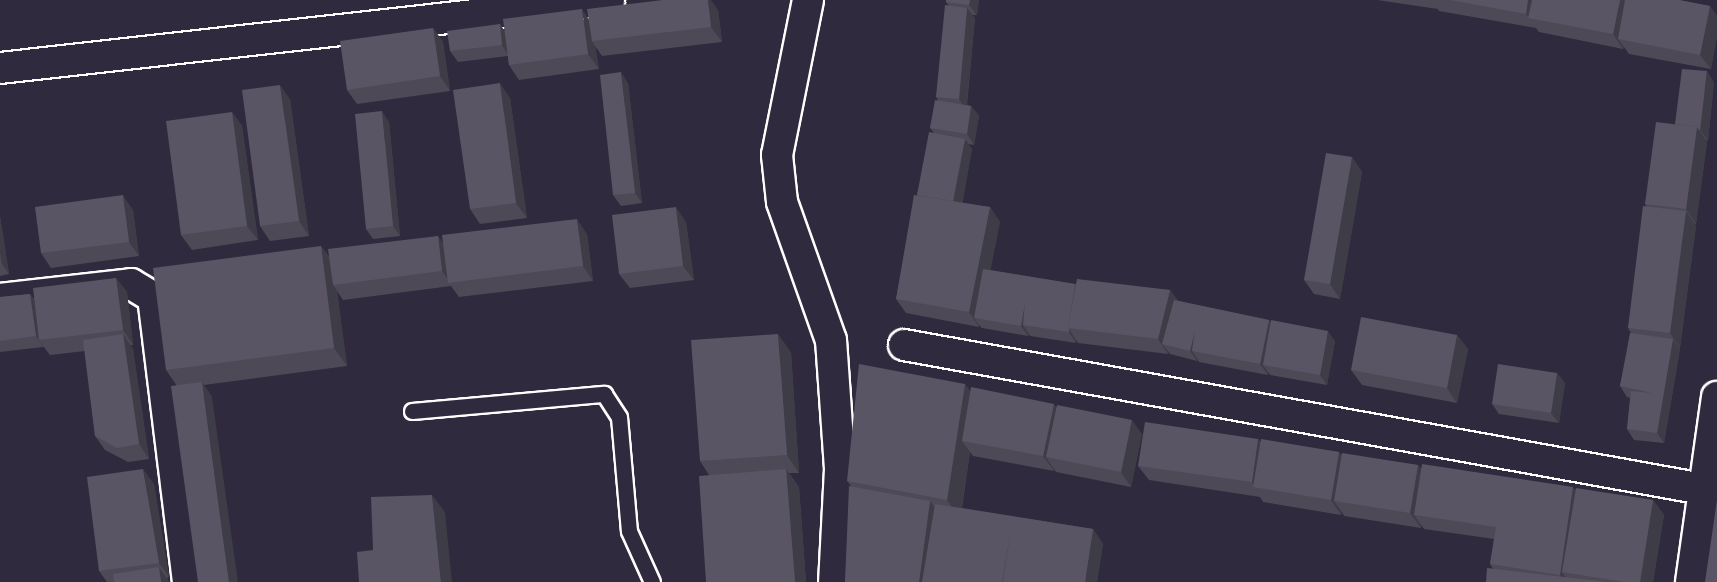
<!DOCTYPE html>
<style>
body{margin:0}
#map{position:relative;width:1717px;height:582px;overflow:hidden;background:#2f2a3d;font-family:Caveat,sans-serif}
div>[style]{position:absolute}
.roads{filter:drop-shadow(2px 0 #fff) drop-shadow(-2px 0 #fff) drop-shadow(0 2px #fff) drop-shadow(0 -2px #fff)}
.service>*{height:15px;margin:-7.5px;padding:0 7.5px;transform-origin:7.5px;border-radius:7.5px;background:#2f2a3d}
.minor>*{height:30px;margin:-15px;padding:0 15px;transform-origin:15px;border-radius:15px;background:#2f2a3d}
.wall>*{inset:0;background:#4d4956}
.shaded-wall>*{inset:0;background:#3e3c46}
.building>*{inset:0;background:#595564}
span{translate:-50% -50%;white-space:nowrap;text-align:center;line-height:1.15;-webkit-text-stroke:5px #2f2a3d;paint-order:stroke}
</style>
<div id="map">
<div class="roads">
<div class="service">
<div style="left:412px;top:411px;width:193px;rotate:-5.1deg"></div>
<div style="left:604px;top:394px;width:27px;rotate:57deg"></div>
<div style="left:619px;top:417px;width:114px;rotate:85deg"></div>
<div style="left:629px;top:531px;width:56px;rotate:65.7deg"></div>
</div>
<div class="minor">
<div style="left:808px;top:0;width:158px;rotate:101.3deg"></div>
<div style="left:777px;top:155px;width:47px;rotate:83.9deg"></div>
<div style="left:782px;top:202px;width:146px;rotate:70.5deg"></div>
<div style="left:831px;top:340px;width:129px;rotate:86deg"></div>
<div style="left:840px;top:469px;width:113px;rotate:93deg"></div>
<div style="left:0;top:68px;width:613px;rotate:-6.37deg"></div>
<div style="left:0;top:299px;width:132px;rotate:-6.5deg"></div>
<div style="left:131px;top:284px;width:26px;rotate:31deg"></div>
<div style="left:153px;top:297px;width:287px;rotate:83deg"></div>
<div style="left:904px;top:345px;width:812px;rotate:10.22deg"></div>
<div style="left:1691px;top:582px;width:187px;rotate:-82deg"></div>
</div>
</div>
<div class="wall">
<div style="clip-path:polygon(946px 0,979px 0,977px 15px,972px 15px,975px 18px,967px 105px,971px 106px,979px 116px,974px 145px,968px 144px,972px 149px,962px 203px,990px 207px,1000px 222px,990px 270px,1075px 284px,1170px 290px,1178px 301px,1269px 320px,1271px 323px,1335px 341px,1327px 385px,1270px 375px,1268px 372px,1268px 375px,1199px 362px,1198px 360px,1197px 361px,1170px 354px,1169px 352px,1168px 354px,1078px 343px,1076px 340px,1076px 343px,1030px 336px,1029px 334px,1028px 336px,982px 328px,979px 325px,979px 327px,906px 313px,896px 299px,917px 195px,934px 133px,930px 128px,938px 100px,936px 97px,949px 6px,946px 2px)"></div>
<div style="clip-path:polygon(1377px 0,1679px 0,1710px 6px,1717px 16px,1717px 36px,1711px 69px,1629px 54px,1624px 47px,1623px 49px,1539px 32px,1536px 28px,1439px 11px,1438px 9px)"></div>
<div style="clip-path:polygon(718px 10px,722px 42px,602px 56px,595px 46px,599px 69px,519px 80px,509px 65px,508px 56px,458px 62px,450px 51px,500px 24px,504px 31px,589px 19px)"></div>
<div style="clip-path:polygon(433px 28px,443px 42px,450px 91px,357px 104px,347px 90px)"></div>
<div style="clip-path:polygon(1714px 82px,1708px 141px,1706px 140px,1707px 142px,1696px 224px,1695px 224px,1696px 226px,1680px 348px,1679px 348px,1680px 349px,1664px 443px,1634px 440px,1627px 429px,1630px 398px,1627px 397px,1620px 386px,1631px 333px,1628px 328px,1646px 206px,1645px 204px,1675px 124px)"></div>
<div style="clip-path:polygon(628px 83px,642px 203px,621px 206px,613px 195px)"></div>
<div style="clip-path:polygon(510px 98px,527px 218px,480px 224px,470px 209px)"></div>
<div style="clip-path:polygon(290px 99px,309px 236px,270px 241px,260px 226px)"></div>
<div style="clip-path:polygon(232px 112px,242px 126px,258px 240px,192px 250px,181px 235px)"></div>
<div style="clip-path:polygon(389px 122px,400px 236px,373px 239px,366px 229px)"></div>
<div style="clip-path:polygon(1352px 157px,1362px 172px,1340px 299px,1314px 294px,1304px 280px)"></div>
<div style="clip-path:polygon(133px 210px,139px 256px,51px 268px,41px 253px)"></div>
<div style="clip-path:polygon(0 216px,9px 274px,0 276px)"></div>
<div style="clip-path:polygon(686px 222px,694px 280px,630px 288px,619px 274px)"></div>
<div style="clip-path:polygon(587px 234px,593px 281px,459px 297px,451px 286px,343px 300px,337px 291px,347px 366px,204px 385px,212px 397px,177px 386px,166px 370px,321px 246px,330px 258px,438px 236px,444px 245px)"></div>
<div style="clip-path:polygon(116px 278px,127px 292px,133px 345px,130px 345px,133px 349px,149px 459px,128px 462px,105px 450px,95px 436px,85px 351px,50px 355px,43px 346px,43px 347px,0 352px,0 297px,30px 294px,34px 299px)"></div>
<div style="clip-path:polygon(1457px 335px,1468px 349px,1457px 403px,1362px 385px,1351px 370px)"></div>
<div style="clip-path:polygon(791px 352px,799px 473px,789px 473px,799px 487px,806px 582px,706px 582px,709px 475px,700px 461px)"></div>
<div style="clip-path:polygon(1557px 373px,1565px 383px,1559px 423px,1499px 414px,1492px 404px)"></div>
<div style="clip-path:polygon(965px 384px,970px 391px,1056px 407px,1142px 434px,1131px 487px,1056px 472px,1054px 469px,1054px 471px,973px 456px,970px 452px,962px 508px,1093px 529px,1103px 544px,1097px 582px,845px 582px,851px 486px,847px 481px)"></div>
<div style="clip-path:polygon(1258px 439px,1261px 442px,1339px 452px,1341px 455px,1418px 465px,1421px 469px,1653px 500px,1664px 515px,1653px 582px,1486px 582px,1493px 569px,1490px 564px,1494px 539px,1424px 529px,1421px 525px,1421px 528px,1344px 516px,1342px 512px,1341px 515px,1263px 502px,1260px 497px,1149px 480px,1138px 466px)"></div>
<div style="clip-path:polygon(154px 484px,169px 577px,167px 578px,169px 582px,107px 582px,99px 571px)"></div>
</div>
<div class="shaded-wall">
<div style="clip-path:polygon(708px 0,711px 0,718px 10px,722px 42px,711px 27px)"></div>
<div style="clip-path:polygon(970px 0,979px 0,977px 15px,969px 5px)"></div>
<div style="clip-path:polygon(1528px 0,1541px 0,1529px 18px,1526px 14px)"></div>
<div style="clip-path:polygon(1620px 0,1630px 0,1618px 39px,1624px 47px,1623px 49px,1613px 34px)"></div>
<div style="clip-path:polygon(1710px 6px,1717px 16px,1717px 36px,1711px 69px,1700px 55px)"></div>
<div style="clip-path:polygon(967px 8px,975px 18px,966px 110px,959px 99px)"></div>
<div style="clip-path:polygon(582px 9px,592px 24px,592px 41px,595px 46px,599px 69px,588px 54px)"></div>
<div style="clip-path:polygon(500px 24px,507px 35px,509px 56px,502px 45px)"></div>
<div style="clip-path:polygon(433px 28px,443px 42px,450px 91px,440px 76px)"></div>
<div style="clip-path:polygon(1707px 71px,1714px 82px,1708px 141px,1700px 130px)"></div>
<div style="clip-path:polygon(621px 72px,628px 83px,642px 203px,635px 193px)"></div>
<div style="clip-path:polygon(500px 83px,510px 98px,527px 218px,516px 203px)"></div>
<div style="clip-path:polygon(280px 85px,290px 99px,309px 236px,299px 221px)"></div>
<div style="clip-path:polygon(971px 106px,979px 116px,974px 145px,967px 134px)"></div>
<div style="clip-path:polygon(382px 111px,389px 122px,400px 236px,393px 226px)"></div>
<div style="clip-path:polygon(232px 112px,242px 126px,258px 240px,247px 226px)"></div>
<div style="clip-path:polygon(1697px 127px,1707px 142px,1696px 224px,1686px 209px)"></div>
<div style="clip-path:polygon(965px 139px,972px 149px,961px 213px,953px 202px)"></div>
<div style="clip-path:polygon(1352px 157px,1362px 172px,1340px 299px,1330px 284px)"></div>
<div style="clip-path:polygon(123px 195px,133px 210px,139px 256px,129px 242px)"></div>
<div style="clip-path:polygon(676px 207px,686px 222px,694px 280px,683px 266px)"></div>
<div style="clip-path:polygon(990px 207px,1000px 222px,981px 319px,974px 318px,979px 325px,979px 327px,969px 312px)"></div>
<div style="clip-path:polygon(1686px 211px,1696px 226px,1680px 348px,1670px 333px)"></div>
<div style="clip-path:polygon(0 216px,9px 274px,2px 264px,0 253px)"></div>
<div style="clip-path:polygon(577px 219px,587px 234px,593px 281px,583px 266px)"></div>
<div style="clip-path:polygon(438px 236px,448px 251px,450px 282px,442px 271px)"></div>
<div style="clip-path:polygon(321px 246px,334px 264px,333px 285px,337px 291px,347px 366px,334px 348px)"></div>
<div style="clip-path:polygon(116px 278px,127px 292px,133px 345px,123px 330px)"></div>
<div style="clip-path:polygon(1170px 290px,1180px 305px,1162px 344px,1169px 352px,1168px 354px,1158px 339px)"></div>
<div style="clip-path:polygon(30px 294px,38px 304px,39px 340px,43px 347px,36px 336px)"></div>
<div style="clip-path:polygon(1025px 303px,1023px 325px,1029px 334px,1028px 336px,1021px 326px)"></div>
<div style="clip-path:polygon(1269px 320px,1276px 330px,1263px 365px,1268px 372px,1268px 375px,1260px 364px)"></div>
<div style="clip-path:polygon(1069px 329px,1076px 340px,1076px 343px,1069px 332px)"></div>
<div style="clip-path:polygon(1195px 331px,1192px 351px,1198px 360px,1197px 361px,1190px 351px)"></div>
<div style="clip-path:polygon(1328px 331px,1335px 341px,1327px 385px,1320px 375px)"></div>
<div style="clip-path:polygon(123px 334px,133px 349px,149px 459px,139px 444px)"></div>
<div style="clip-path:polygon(778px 334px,791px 352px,799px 473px,787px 455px)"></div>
<div style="clip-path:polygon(1457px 335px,1468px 349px,1457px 403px,1447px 388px)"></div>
<div style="clip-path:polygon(1673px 339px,1680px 349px,1664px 443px,1657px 433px)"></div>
<div style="clip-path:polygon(1557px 373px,1565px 383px,1559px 423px,1551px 413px)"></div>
<div style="clip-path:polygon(202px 382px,212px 397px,238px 582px,229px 582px)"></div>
<div style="clip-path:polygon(965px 384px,978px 402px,962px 441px,970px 452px,960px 518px,947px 500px)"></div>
<div style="clip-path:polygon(1054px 404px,1064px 418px,1046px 457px,1054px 469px,1054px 471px,1043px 456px)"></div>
<div style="clip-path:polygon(1132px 420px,1142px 434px,1131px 487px,1121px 472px)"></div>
<div style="clip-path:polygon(1258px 439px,1269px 454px,1255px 488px,1252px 482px)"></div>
<div style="clip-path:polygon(1339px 452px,1349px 467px,1334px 501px,1342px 512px,1341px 515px,1331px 500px)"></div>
<div style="clip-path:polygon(1418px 465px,1428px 479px,1414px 515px,1421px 525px,1421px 528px,1410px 513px)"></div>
<div style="clip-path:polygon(143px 469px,154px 484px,169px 577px,159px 563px)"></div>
<div style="clip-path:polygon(786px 469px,799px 487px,806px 582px,795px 582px)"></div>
<div style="clip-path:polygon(1573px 487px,1584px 502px,1562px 572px,1569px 582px,1565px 582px,1560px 575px)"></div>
<div style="clip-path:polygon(432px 495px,445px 512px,452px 582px,441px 582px)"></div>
<div style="clip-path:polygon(1653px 500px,1664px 515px,1653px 582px,1640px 582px)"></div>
<div style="clip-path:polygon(930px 501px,941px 516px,931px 582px,919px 582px)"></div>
<div style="clip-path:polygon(1093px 529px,1103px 544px,1097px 582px,1085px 582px)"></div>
<div style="clip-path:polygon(159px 567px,169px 582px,161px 582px)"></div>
</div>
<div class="building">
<div style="clip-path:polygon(663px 0,708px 0,711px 27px,592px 41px,587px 9px)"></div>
<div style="clip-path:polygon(946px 0,970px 0,969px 5px,946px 2px)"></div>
<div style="clip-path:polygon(1450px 0,1528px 0,1526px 14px)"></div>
<div style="clip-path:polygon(1532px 0,1620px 0,1613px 34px,1528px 18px)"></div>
<div style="clip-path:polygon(1625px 0,1679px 0,1710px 6px,1700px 55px,1618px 39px)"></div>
<div style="clip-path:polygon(945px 5px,967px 8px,959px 99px,936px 97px)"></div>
<div style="clip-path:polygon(582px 9px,588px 54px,509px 65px,503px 19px)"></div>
<div style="clip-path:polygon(500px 24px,502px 45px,450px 51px,447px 31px)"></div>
<div style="clip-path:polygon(433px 28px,440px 76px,347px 90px,340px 41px)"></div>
<div style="clip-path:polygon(1682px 69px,1707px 71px,1700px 130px,1699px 130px,1697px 127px,1675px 124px)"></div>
<div style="clip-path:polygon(621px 72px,635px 193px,613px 195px,600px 75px)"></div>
<div style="clip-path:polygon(500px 83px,516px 203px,470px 209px,453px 90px)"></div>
<div style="clip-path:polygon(280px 85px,299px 221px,260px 226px,242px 90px)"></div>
<div style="clip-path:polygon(935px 100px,971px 106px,967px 134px,930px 128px)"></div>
<div style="clip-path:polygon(382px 111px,393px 226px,366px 229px,355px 114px)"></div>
<div style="clip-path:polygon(232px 112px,247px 226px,181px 235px,166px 121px)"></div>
<div style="clip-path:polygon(1656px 122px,1697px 127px,1686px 209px,1645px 204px)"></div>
<div style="clip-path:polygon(929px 132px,965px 139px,953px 201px,917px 195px)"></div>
<div style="clip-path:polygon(1326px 153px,1352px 157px,1330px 284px,1304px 280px)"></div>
<div style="clip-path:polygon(123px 195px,129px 242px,41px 253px,35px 207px)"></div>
<div style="clip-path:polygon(914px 195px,990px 207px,969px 312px,896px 299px)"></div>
<div style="clip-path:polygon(1643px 206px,1686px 211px,1670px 333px,1628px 328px)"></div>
<div style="clip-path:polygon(676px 207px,683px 266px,619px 274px,612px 215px)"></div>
<div style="clip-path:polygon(577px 219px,583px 266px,448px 283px,442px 235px)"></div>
<div style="clip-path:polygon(438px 236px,442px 271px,333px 285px,328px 249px)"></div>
<div style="clip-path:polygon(321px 246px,334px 348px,166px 370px,153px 268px)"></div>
<div style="clip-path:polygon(983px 269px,1075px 284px,1068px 328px,1069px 328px,1069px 332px,1023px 325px,1025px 303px,1021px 326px,974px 318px)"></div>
<div style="clip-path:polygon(116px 278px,123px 330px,39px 340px,33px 288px)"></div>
<div style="clip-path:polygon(1077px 279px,1170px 290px,1158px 339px,1068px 328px)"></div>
<div style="clip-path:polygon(30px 294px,36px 336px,0 341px,0 297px)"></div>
<div style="clip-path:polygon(1174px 300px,1269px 320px,1260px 364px,1192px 351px,1195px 331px,1190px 351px,1162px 344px)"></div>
<div style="clip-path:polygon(1361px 317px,1457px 335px,1447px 388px,1351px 370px)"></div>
<div style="clip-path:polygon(1271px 320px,1328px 331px,1320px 375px,1263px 365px)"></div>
<div style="clip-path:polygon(1630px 333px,1673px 339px,1657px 433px,1627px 429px,1631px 391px,1652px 393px,1620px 386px)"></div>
<div style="clip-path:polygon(123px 334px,139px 444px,117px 448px,95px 436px,83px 340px)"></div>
<div style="clip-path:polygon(778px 334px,787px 455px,700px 461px,691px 340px)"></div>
<div style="clip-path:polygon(859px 364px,965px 384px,947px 500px,847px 481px)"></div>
<div style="clip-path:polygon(1498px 364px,1557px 373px,1551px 413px,1492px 404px)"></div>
<div style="clip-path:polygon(202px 382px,229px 582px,198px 582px,171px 386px)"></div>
<div style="clip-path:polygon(971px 387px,1054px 404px,1043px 456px,962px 441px)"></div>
<div style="clip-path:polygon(1057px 405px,1132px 420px,1121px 472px,1046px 457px)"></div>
<div style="clip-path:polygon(1145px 422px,1258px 439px,1252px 482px,1138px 466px)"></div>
<div style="clip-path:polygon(1261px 439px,1339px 452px,1331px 500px,1253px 487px)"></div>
<div style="clip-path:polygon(1342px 453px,1418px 465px,1410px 513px,1334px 501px)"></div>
<div style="clip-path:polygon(1422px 464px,1573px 487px,1560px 575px,1490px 564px,1496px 527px,1414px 515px)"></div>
<div style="clip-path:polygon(143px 469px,159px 563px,99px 571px,87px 477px)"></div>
<div style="clip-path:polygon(786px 469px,795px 582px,706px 582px,699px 476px)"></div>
<div style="clip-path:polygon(849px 486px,930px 501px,919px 582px,845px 582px)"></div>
<div style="clip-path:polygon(1576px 488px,1653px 500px,1640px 582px,1624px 582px,1562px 572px)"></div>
<div style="clip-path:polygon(432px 495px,441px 582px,359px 582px,357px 552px,373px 550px,371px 497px)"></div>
<div style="clip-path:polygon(1717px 500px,1717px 582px,1705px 582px)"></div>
<div style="clip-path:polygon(935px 504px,1093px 529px,1085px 582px,1003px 582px,1011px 528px,1002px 582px,922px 582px)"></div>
<div style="clip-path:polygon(159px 567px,161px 582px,114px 582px,113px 574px)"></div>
<div style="clip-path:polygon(1487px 568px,1606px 582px,1486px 582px)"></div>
</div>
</div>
